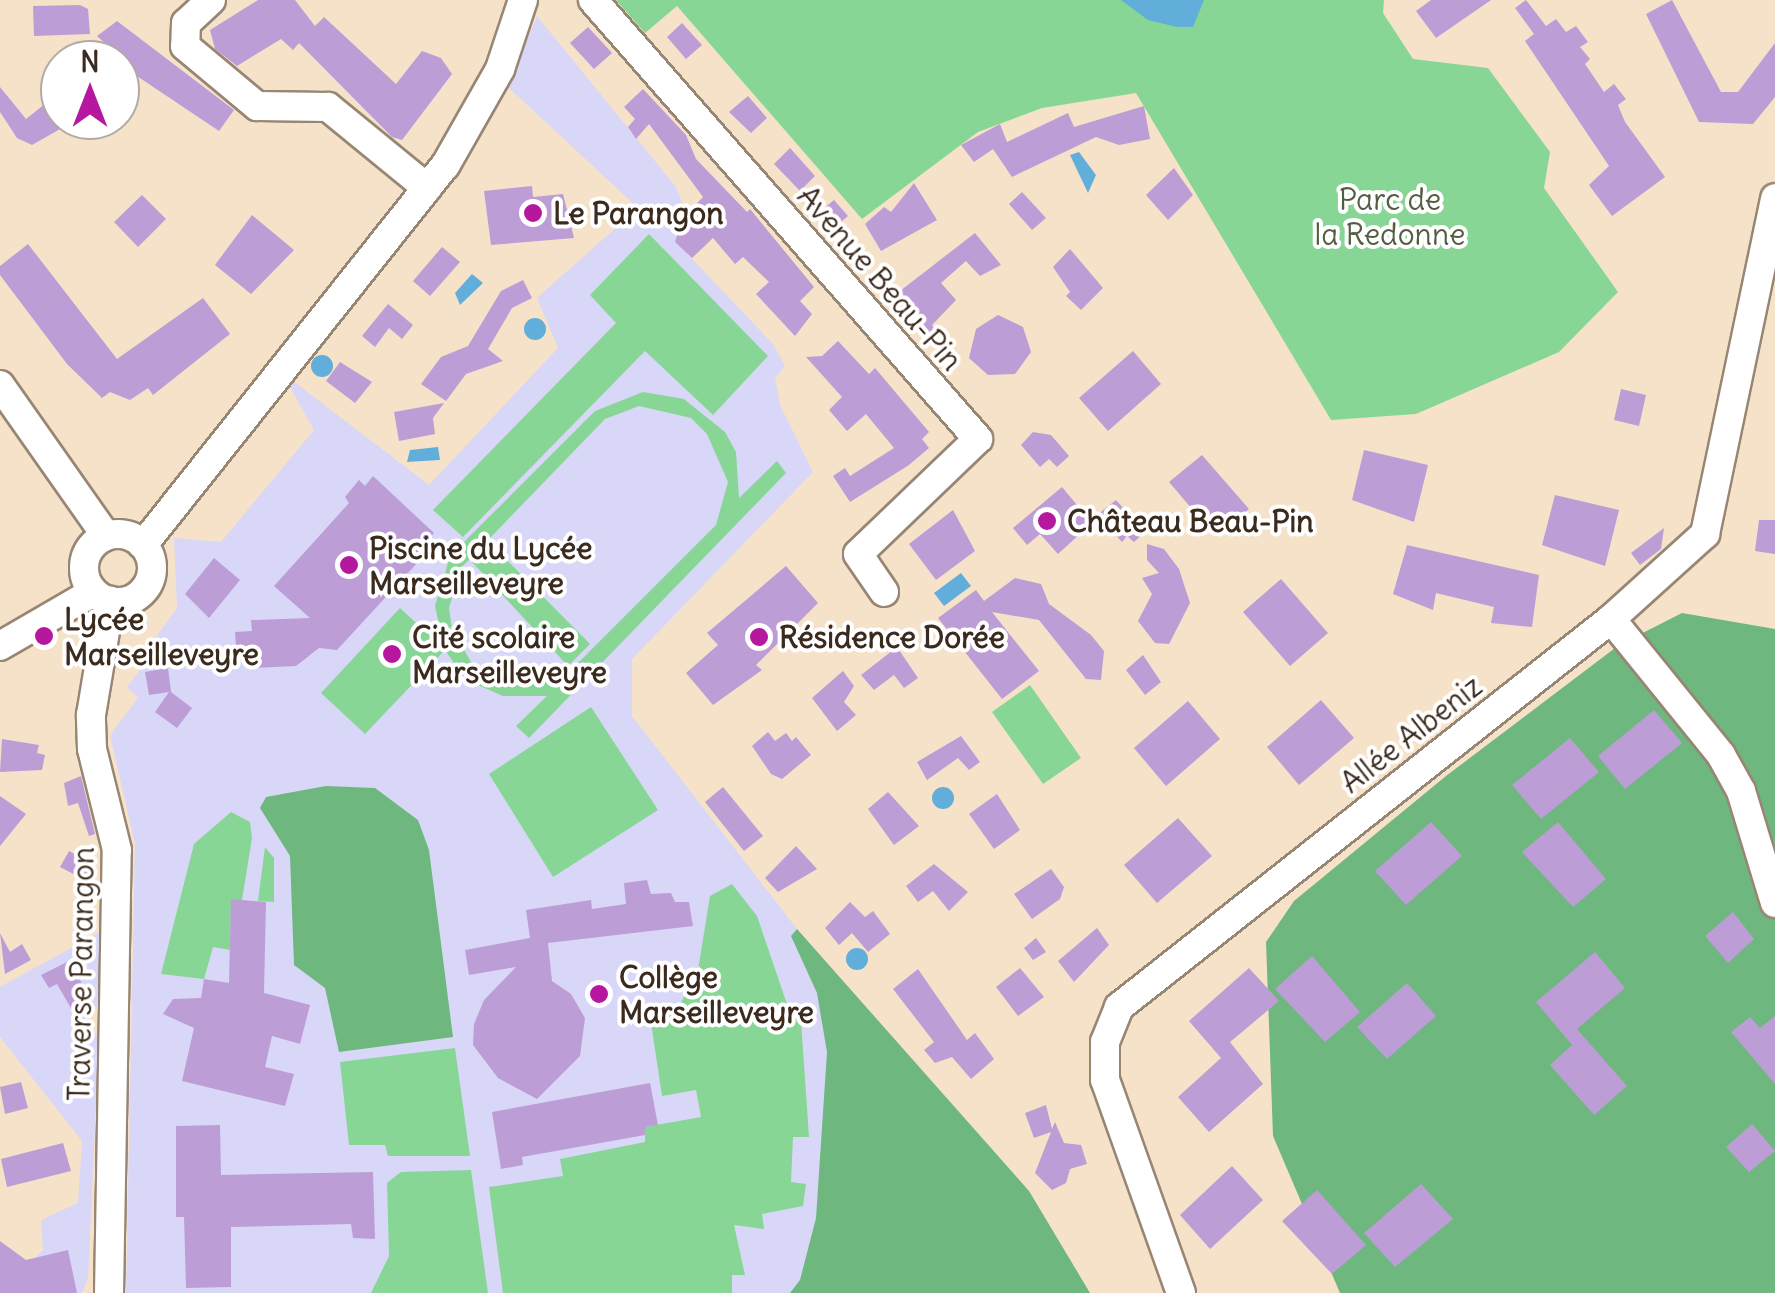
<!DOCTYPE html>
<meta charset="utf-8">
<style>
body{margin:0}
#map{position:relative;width:1775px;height:1293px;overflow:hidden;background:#f5e2c9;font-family:Delius,sans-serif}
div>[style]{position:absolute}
.built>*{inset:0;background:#d8d7f8}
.green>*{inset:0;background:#88d695}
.forest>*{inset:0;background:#6eb77e}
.water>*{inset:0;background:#62aedb}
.round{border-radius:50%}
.building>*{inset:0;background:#bd9dd6}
.roads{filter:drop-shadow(2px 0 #988674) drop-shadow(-2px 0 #988674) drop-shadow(0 2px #988674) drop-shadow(0 -2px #988674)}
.minor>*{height:28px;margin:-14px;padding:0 14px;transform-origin:14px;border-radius:14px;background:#fff}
.minor>.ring{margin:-14px;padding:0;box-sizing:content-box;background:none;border:28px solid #fff;border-radius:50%}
.dots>*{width:28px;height:28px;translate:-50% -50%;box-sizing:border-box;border:5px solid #fff;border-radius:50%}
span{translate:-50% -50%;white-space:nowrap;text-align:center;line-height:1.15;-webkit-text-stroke:8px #fff;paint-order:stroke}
.park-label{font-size:30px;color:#525e42}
.poi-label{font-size:30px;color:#3b2a1e;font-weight:700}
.left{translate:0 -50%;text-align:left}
.street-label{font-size:30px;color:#3b2a1e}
.north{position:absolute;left:40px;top:40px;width:100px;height:100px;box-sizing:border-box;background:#fff;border:2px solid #b1aaa5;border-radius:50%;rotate:0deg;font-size:28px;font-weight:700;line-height:40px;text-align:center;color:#3b2a1e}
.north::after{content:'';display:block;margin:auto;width:35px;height:45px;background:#b5179e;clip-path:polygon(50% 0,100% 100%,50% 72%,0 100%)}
</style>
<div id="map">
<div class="built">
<div style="clip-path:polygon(537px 16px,676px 187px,684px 207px,676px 242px,773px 344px,785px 366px,775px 378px,780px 405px,813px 472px,632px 659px,632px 716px,797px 929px,1029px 1191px,1090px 1293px,126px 1293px,135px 844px,110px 735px,138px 698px,127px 687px,150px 657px,145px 652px,177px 608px,174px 538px,221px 542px,314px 430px,289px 385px,293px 381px,429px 485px,558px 348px,537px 298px,638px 208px,508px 87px)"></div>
<div style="clip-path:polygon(100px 932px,99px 1004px,86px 1023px,99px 1037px,88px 1279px,82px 1293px,0 1293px,43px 1250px,41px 1220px,78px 1203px,82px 1141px,0 1037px,0 987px)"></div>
</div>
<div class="green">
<div style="clip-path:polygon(616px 0,1384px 0,1383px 13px,1413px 59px,1488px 68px,1550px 152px,1544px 188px,1618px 292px,1559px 352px,1416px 414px,1331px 420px,1136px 93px,1042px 108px,978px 132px,862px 219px,677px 6px,645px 33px)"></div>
<div style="clip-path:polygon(649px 234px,768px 356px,713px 415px,645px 351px,463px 537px,433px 510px,616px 323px,590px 295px)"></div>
<div style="clip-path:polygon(evenodd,643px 392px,684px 399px,725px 432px,736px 452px,739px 498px,777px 461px,786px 473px,529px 738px,516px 726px,547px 696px,503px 696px,480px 686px,463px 676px,445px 650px,365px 734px,321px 693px,400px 608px,444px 649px,435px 606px,450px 556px,595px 411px,643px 392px,639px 406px,691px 418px,707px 434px,728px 482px,716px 525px,565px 676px,510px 682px,487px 674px,471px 662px,452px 629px,449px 608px,461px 568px,605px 419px,639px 406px)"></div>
<div style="clip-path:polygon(491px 544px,590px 644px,568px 666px,472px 562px)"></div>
<div style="clip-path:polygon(1030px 685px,1081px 758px,1043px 784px,992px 712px)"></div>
<div style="clip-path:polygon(591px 707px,658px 810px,553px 877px,489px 774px)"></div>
<div style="clip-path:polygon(231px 812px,250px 822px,252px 838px,242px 900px,231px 900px,230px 950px,213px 947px,204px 979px,161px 974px,194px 844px)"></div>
<div style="clip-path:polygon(265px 847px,274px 858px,274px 902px,258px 901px)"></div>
<div style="clip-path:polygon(732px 884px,757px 916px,788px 1007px,800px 1006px,809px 1137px,793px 1137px,791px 1182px,806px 1184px,803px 1206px,762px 1214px,764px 1229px,734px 1225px,745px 1275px,732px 1275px,732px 1293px,503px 1293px,489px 1187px,563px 1176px,560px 1159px,645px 1142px,645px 1127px,701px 1117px,696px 1090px,662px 1096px,650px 1016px,676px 1012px,698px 970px,710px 896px)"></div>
<div style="clip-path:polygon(455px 1048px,470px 1156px,388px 1156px,385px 1145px,349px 1145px,340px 1062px)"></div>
<div style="clip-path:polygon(471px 1170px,488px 1293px,371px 1293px,389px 1256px,387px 1183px,401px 1172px)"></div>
</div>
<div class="forest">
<div style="clip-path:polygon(1682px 613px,1775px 629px,1775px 1293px,1340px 1293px,1273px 1136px,1266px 942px,1294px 901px,1446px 776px,1619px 645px)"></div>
<div style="clip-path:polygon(326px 786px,375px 788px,418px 820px,429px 850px,453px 1037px,339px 1052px,325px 988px,294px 965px,290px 856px,260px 808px,266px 797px)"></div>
<div style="clip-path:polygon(797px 929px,1029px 1191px,1090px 1293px,790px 1293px,800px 1280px,816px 1218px,827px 1052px,817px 993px,791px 936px)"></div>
</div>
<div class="water">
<div style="clip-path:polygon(1121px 0,1204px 0,1193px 27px,1177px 27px,1148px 20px)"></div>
<div style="clip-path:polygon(1079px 152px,1096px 175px,1088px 193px,1070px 155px)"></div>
<div style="clip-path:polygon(472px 274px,483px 283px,460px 305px,455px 293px)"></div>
<div class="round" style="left:524px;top:318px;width:22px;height:22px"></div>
<div class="round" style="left:311px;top:355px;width:22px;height:22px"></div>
<div style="clip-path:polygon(438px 447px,440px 460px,407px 462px,410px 450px)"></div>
<div style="clip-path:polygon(961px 573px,971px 586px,944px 606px,934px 593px)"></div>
<div class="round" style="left:932px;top:787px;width:22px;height:22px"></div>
<div class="round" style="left:846px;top:948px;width:22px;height:22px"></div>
</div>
<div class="building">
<div style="clip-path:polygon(258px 0,295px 0,315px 26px,324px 17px,396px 84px,422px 51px,441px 58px,452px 74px,402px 140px,392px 137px,299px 43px,293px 50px,281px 39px,237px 66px,215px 49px,210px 30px)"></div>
<div style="clip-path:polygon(1431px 0,1491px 0,1436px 38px,1416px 11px)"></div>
<div style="clip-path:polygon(1526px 0,1546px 26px,1556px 19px,1566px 32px,1576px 26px,1588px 42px,1580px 47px,1590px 59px,1585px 64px,1604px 92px,1614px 84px,1626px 99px,1618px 105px,1625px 122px,1665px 177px,1612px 216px,1589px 185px,1609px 166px,1525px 41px,1534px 34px,1515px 8px)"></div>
<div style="clip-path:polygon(1672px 0,1721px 92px,1738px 92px,1775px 43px,1775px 97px,1753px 124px,1699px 122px,1646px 14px)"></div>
<div style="clip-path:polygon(80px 5px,88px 9px,90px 34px,34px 36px,33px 6px)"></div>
<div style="clip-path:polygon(117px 21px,234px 110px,219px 131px,113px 60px,117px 54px,97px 36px)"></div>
<div style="clip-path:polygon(682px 23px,702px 45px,686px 59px,667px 37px)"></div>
<div style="clip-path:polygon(588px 27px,612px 53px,594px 69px,570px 43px)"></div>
<div style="clip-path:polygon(0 87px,26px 119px,60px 92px,60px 120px,76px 120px,32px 145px,17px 138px,0 112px)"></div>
<div style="clip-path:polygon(643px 89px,686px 135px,696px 159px,747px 212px,750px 209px,814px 287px,800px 301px,812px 314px,795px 336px,756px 294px,769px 282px,743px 257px,735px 264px,713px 238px,692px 258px,675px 242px,683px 218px,703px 197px,649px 124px,636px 139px,628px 127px,635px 119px,624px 107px)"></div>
<div style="clip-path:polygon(748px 96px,767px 118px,751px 133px,729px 112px)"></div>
<div style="clip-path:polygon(1144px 106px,1150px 139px,1119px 145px,1096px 137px,1012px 177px,993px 149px,974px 162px,961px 145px,1000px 124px,1007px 142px,1068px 113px,1074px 127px)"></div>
<div style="clip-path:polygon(790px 148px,815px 176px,800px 191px,774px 164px)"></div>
<div style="clip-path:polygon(1174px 168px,1193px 195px,1168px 220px,1146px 195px)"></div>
<div style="clip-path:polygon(914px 183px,937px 220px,881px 251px,865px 224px,884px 207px,891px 212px)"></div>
<div style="clip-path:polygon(532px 186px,533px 197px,563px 194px,574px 238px,491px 245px,484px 191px)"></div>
<div style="clip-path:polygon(1022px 192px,1046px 218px,1032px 230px,1009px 204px)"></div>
<div style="clip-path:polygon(142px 195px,166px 219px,138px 247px,114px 222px)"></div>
<div style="clip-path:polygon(834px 200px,848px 216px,829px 232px,816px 215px)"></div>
<div style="clip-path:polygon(252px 215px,294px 250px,251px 294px,215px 265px)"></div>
<div style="clip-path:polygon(975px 233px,1001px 265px,980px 276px,966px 261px,941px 283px,956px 300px,932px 325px,939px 333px,929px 343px,891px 298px)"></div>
<div style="clip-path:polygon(28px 244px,117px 359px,203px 298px,230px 334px,153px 395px,148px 388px,130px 400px,110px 392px,102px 398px,67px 364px,0 275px,0 266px)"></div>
<div style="clip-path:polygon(442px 247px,460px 262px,430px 296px,413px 281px)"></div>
<div style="clip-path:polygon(1070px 249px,1103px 288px,1081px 310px,1066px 296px,1070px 292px,1053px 267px)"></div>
<div style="clip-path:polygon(523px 280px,532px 298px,512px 308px,488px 349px,503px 361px,466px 374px,446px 401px,421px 384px,441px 357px,468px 346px,501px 291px)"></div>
<div style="clip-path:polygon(388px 304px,413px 325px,402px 339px,389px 328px,375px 347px,362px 336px)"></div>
<div style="clip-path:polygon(998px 315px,1023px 327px,1031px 352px,1015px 374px,988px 375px,969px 358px,976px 329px)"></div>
<div style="clip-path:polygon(838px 341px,869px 374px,875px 368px,929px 432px,922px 439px,929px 448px,909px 465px,850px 502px,833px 476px,845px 468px,850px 476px,894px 448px,866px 414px,847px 431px,829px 410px,842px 397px,806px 357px,822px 356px)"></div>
<div style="clip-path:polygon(1133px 351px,1161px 384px,1108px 431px,1079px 398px)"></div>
<div style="clip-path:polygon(340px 362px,372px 382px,355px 403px,326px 381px)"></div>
<div style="clip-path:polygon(1621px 389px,1646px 395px,1639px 426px,1614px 420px)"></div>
<div style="clip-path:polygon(444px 403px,433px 418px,435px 434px,399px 441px,394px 412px)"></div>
<div style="clip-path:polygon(1033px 432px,1051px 435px,1069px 456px,1057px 467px,1049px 459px,1040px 467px,1021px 445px)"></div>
<div style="clip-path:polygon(1364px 450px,1428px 465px,1414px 522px,1352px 500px)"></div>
<div style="clip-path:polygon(1202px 455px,1249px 509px,1216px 537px,1169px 482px)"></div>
<div style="clip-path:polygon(373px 476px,434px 533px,424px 544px,430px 549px,337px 650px,319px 648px,296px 666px,253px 668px,252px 646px,236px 647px,235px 632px,252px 631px,251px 620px,310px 618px,274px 586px,349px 503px,345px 497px,359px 480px,365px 486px)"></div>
<div style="clip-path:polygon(1062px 487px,1092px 523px,1058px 554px,1040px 534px,1027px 545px,1013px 528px)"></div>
<div style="clip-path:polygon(1555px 495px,1619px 510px,1605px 566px,1542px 545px)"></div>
<div style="clip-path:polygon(1116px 500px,1145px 532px,1134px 542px,1127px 536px,1122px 542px,1097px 515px)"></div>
<div style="clip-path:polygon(953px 510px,975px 551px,936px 580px,909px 544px)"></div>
<div style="clip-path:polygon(1759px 520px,1775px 520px,1775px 554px,1755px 551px)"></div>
<div style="clip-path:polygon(1664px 528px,1661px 549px,1640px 565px,1631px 553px)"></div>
<div style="clip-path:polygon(1147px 544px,1164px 549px,1179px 569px,1190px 603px,1169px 644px,1155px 643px,1138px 621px,1152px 594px,1142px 578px,1159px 573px,1147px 560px)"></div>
<div style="clip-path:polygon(1407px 545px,1539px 575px,1532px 627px,1491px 623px,1494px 607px,1436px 593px,1433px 610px,1393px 594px)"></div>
<div style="clip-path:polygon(214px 558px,240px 580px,209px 618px,185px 594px)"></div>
<div style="clip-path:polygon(786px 566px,818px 603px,756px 665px,762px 670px,713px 705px,686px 673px,718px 645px,707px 633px)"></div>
<div style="clip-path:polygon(1015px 578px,1041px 584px,1049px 604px,1091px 635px,1104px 651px,1101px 680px,1086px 679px,1039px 620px,992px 612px,1039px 671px,1002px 699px,938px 618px,976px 590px,984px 601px)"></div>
<div style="clip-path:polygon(1281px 579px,1328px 633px,1290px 666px,1243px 612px)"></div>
<div style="clip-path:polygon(897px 647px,918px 678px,904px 688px,894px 675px,874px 690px,861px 675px)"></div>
<div style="clip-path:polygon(1143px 655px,1161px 682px,1145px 695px,1126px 670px)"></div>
<div style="clip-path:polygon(168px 668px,171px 692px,192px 708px,177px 728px,155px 712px,169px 692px,149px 695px,145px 672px)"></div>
<div style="clip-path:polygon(843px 671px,854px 686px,844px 702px,856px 715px,837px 731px,812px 698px)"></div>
<div style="clip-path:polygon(1321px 700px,1354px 738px,1299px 785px,1267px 747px)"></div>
<div style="clip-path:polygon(1188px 701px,1220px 739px,1166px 786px,1134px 748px)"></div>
<div style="clip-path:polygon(1654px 710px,1682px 743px,1625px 789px,1598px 756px)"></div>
<div style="clip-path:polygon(768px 732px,775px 741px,786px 733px,792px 741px,796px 737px,811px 755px,782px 779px,771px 774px,752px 746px)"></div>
<div style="clip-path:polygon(961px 736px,980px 762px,969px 770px,958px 758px,927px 780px,917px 762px)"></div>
<div style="clip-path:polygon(1570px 738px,1599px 772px,1541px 819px,1512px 785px)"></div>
<div style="clip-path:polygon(2px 739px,39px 745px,37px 753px,45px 755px,42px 770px,0 772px)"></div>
<div style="clip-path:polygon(81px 776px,95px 834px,89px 836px,78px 803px,68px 806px,64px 783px)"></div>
<div style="clip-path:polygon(723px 787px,763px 836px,744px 851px,705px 802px)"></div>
<div style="clip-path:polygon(888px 792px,919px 826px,894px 845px,868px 809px)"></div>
<div style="clip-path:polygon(997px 794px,1020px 830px,994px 849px,969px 814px)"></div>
<div style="clip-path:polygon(0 796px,26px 814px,0 846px)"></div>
<div style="clip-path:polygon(1178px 818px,1212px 856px,1157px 903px,1124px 865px)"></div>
<div style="clip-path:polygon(1431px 822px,1462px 856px,1406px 905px,1375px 871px)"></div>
<div style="clip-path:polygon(1558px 822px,1606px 879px,1573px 907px,1522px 852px)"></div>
<div style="clip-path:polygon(796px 846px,817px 869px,778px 892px,765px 878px)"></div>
<div style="clip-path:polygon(69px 851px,93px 863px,85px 880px,60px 867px)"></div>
<div style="clip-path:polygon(934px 864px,968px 892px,949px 911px,933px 891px,918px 902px,906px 886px)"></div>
<div style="clip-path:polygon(1051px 869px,1064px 887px,1060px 899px,1032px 919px,1014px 894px)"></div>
<div style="clip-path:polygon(647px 880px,651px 894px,671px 893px,675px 902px,689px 902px,693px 926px,548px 943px,552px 981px,571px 994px,585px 1018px,580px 1056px,537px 1099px,498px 1078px,473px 1045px,474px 1024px,484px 1000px,516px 967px,469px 975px,465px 950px,530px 938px,526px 910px,591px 900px,592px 909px,626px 904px,624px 883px)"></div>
<div style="clip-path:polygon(231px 899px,266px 902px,264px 993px,310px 1005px,300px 1044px,272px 1036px,265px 1067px,294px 1074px,285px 1106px,182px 1081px,194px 1028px,163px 1014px,173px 999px,201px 998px,204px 979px,229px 983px)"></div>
<div style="clip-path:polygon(850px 902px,865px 917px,873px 911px,890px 934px,868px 952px,852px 933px,839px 945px,825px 928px)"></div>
<div style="clip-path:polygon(1733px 912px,1754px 939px,1728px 963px,1705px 936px)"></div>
<div style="clip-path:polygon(1097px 928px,1109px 945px,1074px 982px,1058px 961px)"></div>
<div style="clip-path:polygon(0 933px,10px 952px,22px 944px,31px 960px,5px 974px)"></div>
<div style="clip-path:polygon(1036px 938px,1046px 952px,1033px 960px,1024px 948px)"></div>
<div style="clip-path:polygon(1595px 952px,1625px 988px,1577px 1029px,1627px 1086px,1594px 1115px,1550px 1065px,1572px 1045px,1536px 1002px)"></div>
<div style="clip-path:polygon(1312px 956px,1360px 1012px,1325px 1042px,1275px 989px)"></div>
<div style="clip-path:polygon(69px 961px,95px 1006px,76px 1017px,57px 984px,49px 988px,41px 975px)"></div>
<div style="clip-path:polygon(1020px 968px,1044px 997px,1018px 1016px,996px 987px)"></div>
<div style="clip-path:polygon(1249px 968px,1279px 1001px,1230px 1042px,1263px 1084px,1209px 1132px,1178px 1097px,1221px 1058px,1189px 1021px)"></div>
<div style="clip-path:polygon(918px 969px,967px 1040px,975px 1033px,994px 1059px,971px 1079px,952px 1057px,935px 1063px,924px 1050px,934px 1042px,893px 989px)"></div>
<div style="clip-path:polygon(1407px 983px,1436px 1016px,1387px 1059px,1357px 1027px)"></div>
<div style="clip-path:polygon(1775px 1016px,1775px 1084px,1731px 1032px,1750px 1017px,1760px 1028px)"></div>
<div style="clip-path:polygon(21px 1082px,28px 1108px,5px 1114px,0 1087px)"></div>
<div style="clip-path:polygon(650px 1083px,658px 1125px,645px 1127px,645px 1135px,522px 1157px,523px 1165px,501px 1169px,492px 1112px)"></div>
<div style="clip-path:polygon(1046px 1105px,1052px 1129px,1055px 1122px,1064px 1143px,1081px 1145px,1087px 1164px,1070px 1169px,1066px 1183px,1052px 1190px,1035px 1173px,1051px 1132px,1034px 1138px,1025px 1113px)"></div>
<div style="clip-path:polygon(1752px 1124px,1775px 1151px,1749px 1172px,1726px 1147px)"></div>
<div style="clip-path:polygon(220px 1125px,221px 1175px,373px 1172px,375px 1239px,353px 1238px,351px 1224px,231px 1227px,231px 1287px,186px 1288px,184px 1217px,176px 1217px,176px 1126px)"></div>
<div style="clip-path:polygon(63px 1143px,71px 1171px,7px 1187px,1px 1159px)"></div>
<div style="clip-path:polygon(1232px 1166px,1263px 1200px,1210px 1249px,1180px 1215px)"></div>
<div style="clip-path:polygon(1421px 1184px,1453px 1219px,1395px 1267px,1364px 1233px)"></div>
<div style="clip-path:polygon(1317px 1190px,1366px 1245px,1332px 1274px,1282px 1221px)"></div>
<div style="clip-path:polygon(0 1241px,26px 1260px,68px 1250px,77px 1293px,0 1293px)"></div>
</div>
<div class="roads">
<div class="minor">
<div style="left:211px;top:0;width:34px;rotate:137deg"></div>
<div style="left:186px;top:23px;width:23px;rotate:92deg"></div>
<div style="left:185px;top:46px;width:94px;rotate:39.8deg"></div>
<div style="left:257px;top:106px;width:71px;rotate:0.8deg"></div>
<div style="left:328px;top:107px;width:128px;rotate:39.3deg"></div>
<div style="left:593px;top:0;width:584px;rotate:48.75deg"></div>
<div style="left:978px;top:439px;width:166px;rotate:136.2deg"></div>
<div style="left:858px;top:554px;width:46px;rotate:55.6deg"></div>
<div style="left:0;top:385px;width:184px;rotate:54.9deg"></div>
<div class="ring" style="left:84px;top:534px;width:40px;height:40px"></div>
<div style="left:143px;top:545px;width:485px;rotate:-51.5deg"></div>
<div style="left:445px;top:166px;width:112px;rotate:-60.4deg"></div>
<div style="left:500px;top:69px;width:73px;rotate:-71.6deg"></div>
<div style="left:1611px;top:619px;width:175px;rotate:51deg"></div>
<div style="left:1721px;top:755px;width:41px;rotate:60.9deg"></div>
<div style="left:1741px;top:791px;width:117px;rotate:73.1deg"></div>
<div style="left:0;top:646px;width:108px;rotate:-30.1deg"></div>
<div style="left:109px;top:1293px;width:443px;rotate:-89deg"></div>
<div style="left:117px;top:850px;width:104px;rotate:-103.9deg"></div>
<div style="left:92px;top:749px;width:34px;rotate:-92deg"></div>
<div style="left:91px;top:715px;width:116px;rotate:-80.5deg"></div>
<div style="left:1181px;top:1293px;width:226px;rotate:-109.6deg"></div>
<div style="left:1105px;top:1080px;width:38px;rotate:-90deg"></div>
<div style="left:1105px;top:1042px;width:38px;rotate:-68deg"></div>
<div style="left:1119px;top:1007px;width:627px;rotate:-38.26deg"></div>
<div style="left:1611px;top:619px;width:127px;rotate:-42.1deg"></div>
<div style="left:1705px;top:534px;width:343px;rotate:-78.2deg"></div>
</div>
</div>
<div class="dots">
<div style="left:533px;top:213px;background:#b5179e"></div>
<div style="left:1047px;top:521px;background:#b5179e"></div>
<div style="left:349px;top:565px;background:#b5179e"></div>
<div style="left:44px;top:636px;background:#b5179e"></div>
<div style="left:759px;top:637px;background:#b5179e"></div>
<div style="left:392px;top:654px;background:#b5179e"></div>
<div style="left:599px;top:994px;background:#b5179e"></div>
</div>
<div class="park-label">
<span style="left:1390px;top:216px">Parc de<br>la Redonne</span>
</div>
<div class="poi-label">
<span class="left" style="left:553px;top:213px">Le Parangon</span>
<span class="left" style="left:1067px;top:521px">Château Beau-Pin</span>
<span class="left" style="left:369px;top:565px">Piscine du Lycée<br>Marseilleveyre</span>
<span class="left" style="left:64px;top:636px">Lycée<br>Marseilleveyre</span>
<span class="left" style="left:412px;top:654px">Cité scolaire<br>Marseilleveyre</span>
<span class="left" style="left:779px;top:637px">Résidence Dorée</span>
<span class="left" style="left:619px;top:994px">Collège<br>Marseilleveyre</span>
</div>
<div class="street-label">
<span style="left:880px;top:278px;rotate:49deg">Avenue Beau-Pin</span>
<span style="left:1411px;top:734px;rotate:-38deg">Allée Albeniz</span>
<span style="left:81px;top:974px;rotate:-89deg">Traverse Parangon</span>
</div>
<div class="north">N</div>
</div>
